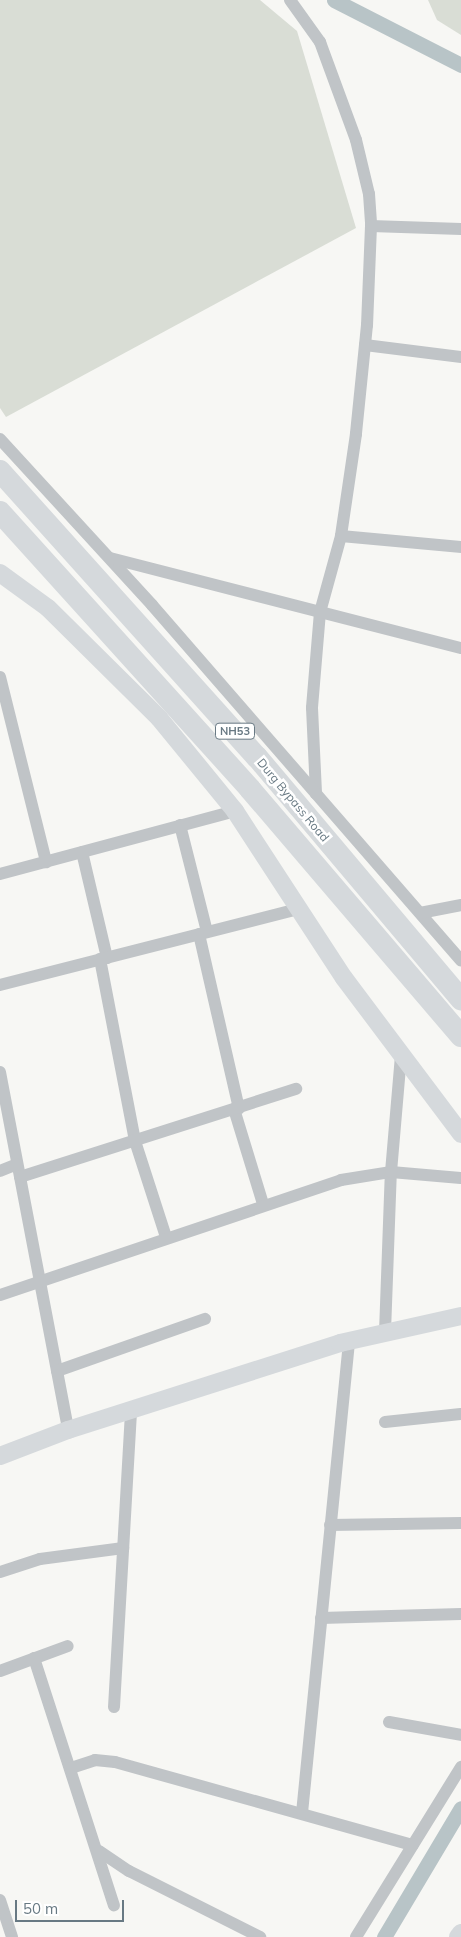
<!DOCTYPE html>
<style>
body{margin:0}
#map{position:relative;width:461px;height:1937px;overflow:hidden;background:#f7f7f4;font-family:Mulish,sans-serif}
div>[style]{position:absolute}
.green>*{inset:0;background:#d9ddd5}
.canal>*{height:15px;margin:-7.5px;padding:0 7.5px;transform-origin:7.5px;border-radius:7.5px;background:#b8c4c7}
.street>*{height:12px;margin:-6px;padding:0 6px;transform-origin:6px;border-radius:6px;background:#c0c4c7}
.secondary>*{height:18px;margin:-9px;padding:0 9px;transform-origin:9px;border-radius:9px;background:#d5d9dc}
.highway>*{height:22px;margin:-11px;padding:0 11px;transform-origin:11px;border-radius:11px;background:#d5d9dc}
span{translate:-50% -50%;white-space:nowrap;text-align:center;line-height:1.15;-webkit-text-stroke:5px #fff;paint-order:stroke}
.shield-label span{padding:1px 4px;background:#fff;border:1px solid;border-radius:4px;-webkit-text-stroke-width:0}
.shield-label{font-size:11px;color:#687983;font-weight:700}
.street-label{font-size:12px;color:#687983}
.scale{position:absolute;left:15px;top:1900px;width:109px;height:22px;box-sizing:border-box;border:2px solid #687983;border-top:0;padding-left:6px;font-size:15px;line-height:18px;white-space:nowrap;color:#687983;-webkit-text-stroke:4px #fff;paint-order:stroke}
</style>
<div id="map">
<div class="green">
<div style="clip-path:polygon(0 0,260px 0,297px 31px,356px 228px,6px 417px,0 408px)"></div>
<div style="clip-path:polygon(428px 0,461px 0,461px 35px,437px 20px)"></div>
</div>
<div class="canal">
<div style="left:334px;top:0;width:143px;rotate:27.1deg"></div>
<div style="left:384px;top:1937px;width:150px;rotate:-59.2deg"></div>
</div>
<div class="street">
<div style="left:290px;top:0;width:52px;rotate:54.5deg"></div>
<div style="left:320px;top:42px;width:104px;rotate:69.8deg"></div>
<div style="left:356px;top:140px;width:56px;rotate:76.5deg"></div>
<div style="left:369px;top:194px;width:32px;rotate:86deg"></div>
<div style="left:371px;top:226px;width:99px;rotate:92.3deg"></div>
<div style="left:367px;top:325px;width:110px;rotate:95.8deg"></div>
<div style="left:356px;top:434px;width:103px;rotate:98.4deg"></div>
<div style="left:341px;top:536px;width:79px;rotate:105.4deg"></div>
<div style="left:320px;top:612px;width:96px;rotate:94.8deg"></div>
<div style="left:312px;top:708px;width:86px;rotate:87.3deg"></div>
<div style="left:371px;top:226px;width:90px;rotate:1.9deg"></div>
<div style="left:365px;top:345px;width:97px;rotate:7.1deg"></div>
<div style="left:0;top:439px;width:225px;rotate:47.5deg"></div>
<div style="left:152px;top:605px;width:471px;rotate:49deg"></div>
<div style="left:341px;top:536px;width:121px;rotate:5.2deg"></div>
<div style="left:110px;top:558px;width:362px;rotate:14.4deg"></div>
<div style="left:0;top:677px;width:191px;rotate:76deg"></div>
<div style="left:180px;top:825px;width:110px;rotate:75.8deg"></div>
<div style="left:82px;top:852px;width:109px;rotate:76.7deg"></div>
<div style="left:0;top:874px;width:243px;rotate:-15deg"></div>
<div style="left:420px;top:913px;width:42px;rotate:-11deg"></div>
<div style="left:199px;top:934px;width:179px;rotate:77.1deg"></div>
<div style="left:100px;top:959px;width:185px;rotate:79.1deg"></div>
<div style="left:135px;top:1141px;width:101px;rotate:72.1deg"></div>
<div style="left:0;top:985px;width:309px;rotate:-14.3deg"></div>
<div style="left:0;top:1072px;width:364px;rotate:79.2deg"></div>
<div style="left:234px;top:1109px;width:99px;rotate:73deg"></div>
<div style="left:0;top:1171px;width:18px;rotate:-22deg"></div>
<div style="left:20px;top:1177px;width:290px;rotate:-17.7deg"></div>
<div style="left:0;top:1295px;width:360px;rotate:-18.6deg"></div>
<div style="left:341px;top:1180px;width:51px;rotate:-9.1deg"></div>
<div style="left:391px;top:1172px;width:70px;rotate:4.9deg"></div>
<div style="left:385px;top:1332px;width:160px;rotate:-87.9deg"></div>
<div style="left:391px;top:1172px;width:117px;rotate:-85.1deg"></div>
<div style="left:57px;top:1371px;width:157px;rotate:-19.4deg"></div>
<div style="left:385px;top:1422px;width:76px;rotate:-6deg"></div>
<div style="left:330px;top:1525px;width:131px;rotate:-0.9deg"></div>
<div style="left:0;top:1572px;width:42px;rotate:-18deg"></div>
<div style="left:40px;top:1559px;width:84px;rotate:-7.5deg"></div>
<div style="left:321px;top:1618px;width:140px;rotate:-1.6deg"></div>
<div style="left:34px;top:1658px;width:260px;rotate:72.1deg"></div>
<div style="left:0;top:1671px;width:72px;rotate:-20.2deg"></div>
<div style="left:114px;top:1707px;width:295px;rotate:-86.7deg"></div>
<div style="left:389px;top:1722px;width:73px;rotate:10.2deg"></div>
<div style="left:71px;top:1768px;width:25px;rotate:-18deg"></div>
<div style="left:95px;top:1760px;width:20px;rotate:6deg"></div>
<div style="left:115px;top:1762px;width:309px;rotate:15.6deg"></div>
<div style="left:302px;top:1813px;width:474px;rotate:-84.3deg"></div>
<div style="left:99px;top:1851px;width:36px;rotate:34deg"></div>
<div style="left:129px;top:1871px;width:147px;rotate:26.7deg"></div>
<div style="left:0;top:1900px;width:39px;rotate:72deg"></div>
<div style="left:356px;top:1937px;width:200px;rotate:-58.3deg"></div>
</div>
<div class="secondary">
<div style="left:0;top:573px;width:59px;rotate:36.1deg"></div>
<div style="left:48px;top:608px;width:156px;rotate:44.7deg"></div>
<div style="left:159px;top:718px;width:120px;rotate:50.7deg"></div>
<div style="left:235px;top:811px;width:199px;rotate:56.9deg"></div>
<div style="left:344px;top:978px;width:195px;rotate:53.1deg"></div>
<div style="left:0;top:1456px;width:73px;rotate:-20.9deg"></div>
<div style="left:68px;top:1430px;width:286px;rotate:-17.7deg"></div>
<div style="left:340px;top:1343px;width:124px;rotate:-12.6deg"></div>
<div style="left:458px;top:1937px;width:5px;rotate:-53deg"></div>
</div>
<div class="highway">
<div style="left:0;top:471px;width:385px;rotate:48.1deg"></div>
<div style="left:257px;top:757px;width:317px;rotate:49.9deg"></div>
<div style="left:0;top:512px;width:373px;rotate:47.9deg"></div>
<div style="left:250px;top:789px;width:325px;rotate:49.5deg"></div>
</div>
<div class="shield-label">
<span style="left:235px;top:731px">NH53</span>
</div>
<div class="street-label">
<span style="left:293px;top:800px;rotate:50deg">Durg Bypass Road</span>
</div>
<div class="scale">50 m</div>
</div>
